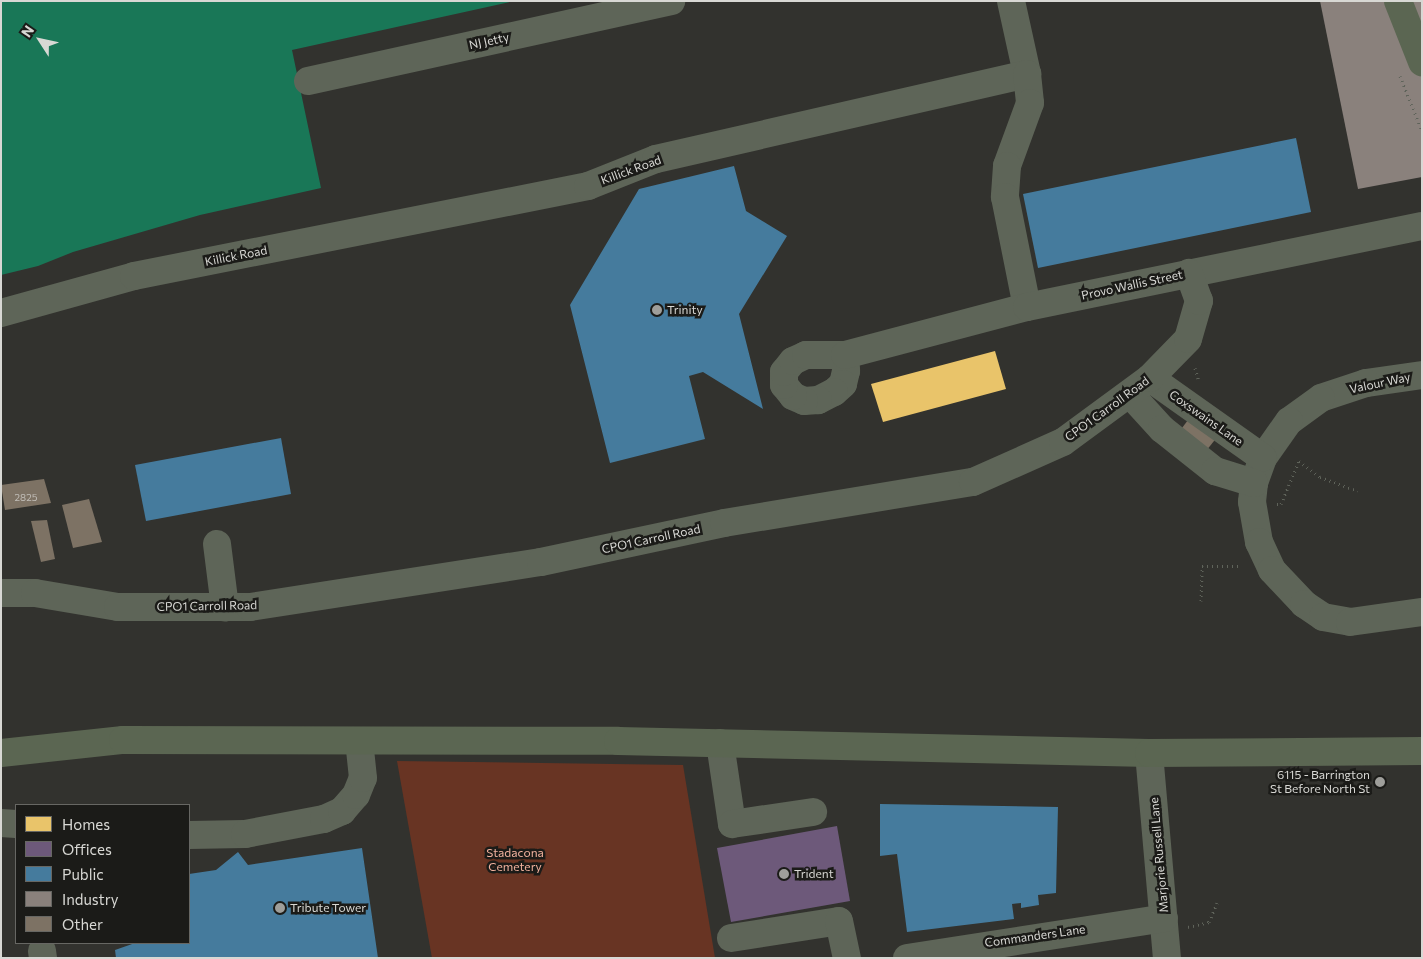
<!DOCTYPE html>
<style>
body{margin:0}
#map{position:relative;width:1423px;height:959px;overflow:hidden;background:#32322e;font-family:Commissioner,sans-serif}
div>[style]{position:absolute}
.green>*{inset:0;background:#683423}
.water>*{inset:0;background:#197757}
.homes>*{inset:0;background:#e9c46a}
.offices>*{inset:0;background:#6d597a}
.public>*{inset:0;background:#457b9d}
.industry>*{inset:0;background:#8a817c}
.building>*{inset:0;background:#7d7264}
.path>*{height:3px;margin-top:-1.5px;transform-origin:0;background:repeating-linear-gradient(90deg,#5f635a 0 1px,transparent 0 5px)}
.minor>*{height:28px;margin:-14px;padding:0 14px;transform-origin:14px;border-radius:14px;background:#5e6558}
.major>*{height:28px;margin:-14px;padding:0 14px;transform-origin:14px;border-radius:14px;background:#5b6652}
.dots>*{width:14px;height:14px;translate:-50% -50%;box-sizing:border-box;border:2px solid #1b1b18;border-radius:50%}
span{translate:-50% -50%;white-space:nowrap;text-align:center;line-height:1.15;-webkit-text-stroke:5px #1b1b18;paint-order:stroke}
.number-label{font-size:10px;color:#c1beb8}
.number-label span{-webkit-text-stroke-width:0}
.street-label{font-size:12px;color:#d8d8d4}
.poi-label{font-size:12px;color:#d8d8d4}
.left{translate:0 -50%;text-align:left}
.right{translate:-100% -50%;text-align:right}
.park-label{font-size:12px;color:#f2b29e}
.frame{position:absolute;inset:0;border:2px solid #d8d8d4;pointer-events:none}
.legend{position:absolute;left:15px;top:804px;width:175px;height:140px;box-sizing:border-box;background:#1b1b18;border:1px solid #676763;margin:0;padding:6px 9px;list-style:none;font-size:15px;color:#d8d8d4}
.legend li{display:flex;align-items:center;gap:10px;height:25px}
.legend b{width:25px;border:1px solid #676763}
.north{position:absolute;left:15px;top:15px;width:50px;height:50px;-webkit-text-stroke:4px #1b1b18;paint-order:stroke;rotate:305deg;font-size:14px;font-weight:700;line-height:20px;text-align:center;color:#d8d8d4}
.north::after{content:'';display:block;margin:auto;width:18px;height:22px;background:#d8d8d4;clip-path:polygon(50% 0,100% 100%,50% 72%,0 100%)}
</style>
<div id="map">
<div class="green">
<div style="clip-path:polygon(397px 761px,683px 765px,715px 958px,432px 958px)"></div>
</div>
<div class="water">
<div style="clip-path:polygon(1px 1px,514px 1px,292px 50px,321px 188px,200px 215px,73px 252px,38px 266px,1px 275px)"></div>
</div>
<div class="homes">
<div style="clip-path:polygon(995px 351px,1006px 389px,883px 422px,871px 384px)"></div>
</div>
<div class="offices">
<div style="clip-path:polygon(837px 826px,850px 901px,731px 922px,717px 848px)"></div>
</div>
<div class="public">
<div style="clip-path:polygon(1296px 138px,1311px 212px,1038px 268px,1023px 194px)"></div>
<div style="clip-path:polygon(734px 166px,746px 211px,787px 236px,739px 314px,763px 409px,703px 372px,689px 376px,705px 439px,610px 463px,570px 305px,639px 189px)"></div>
<div style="clip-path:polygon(281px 438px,291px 494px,146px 521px,135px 465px)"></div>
<div style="clip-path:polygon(880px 804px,1058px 807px,1056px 893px,1038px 895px,1039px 905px,1021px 908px,1021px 903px,1012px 904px,1014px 919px,907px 932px,897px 854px,880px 856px)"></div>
<div style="clip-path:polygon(362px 848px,378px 958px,116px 958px,115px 950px,135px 943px,189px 943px,189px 874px,216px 870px,238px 852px,248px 865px)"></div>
</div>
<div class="industry">
<div style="clip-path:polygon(1320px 1px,1422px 1px,1422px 177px,1358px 189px)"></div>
</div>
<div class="building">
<div style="clip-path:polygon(1191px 416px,1218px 436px,1206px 451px,1179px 432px)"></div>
<div style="clip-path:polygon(44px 479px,51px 503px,5px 510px,1px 485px)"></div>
<div style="clip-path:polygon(89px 499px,102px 542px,73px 548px,62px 505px)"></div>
<div style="clip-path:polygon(47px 520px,55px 559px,41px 562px,31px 521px)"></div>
</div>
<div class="path">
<div style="left:1400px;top:76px;width:59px;rotate:68.2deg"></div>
<div style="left:1195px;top:368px;width:14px;rotate:73deg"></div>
<div style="left:1277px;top:504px;width:4px"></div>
<div style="left:1281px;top:504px;width:47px;rotate:-67.3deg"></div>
<div style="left:1299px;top:461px;width:26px;rotate:37deg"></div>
<div style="left:1320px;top:477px;width:40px;rotate:20.2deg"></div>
<div style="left:1201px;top:601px;width:35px;rotate:-88deg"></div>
<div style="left:1202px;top:566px;width:40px"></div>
<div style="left:1188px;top:927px;width:22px;rotate:-13deg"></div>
<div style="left:1209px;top:922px;width:21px;rotate:-67deg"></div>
</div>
<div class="minor">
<div style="left:1011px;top:1px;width:75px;rotate:77.6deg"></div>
<div style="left:308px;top:81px;width:372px;rotate:-12.4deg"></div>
<div style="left:1px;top:313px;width:138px;rotate:-15.5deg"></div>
<div style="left:134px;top:276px;width:463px;rotate:-11.2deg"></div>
<div style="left:588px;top:186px;width:73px;rotate:-21.7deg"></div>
<div style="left:656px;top:159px;width:381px;rotate:-12.9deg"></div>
<div style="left:1027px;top:74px;width:29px;rotate:84deg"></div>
<div style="left:1030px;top:103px;width:67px;rotate:110.1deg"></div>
<div style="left:1007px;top:166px;width:31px;rotate:94deg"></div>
<div style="left:1005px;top:197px;width:112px;rotate:78.7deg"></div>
<div style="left:845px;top:355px;width:16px;rotate:86deg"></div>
<div style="left:846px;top:371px;width:13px;rotate:103deg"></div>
<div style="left:843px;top:384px;width:12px;rotate:138deg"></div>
<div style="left:834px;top:392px;width:18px;rotate:153deg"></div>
<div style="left:818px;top:400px;width:14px;rotate:176deg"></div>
<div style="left:804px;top:401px;width:12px;rotate:-156deg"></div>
<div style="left:793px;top:396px;width:14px;rotate:-129deg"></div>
<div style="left:784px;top:385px;width:13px;rotate:-90deg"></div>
<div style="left:784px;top:372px;width:14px;rotate:-51deg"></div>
<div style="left:793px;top:361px;width:14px;rotate:-25deg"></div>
<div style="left:806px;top:355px;width:39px"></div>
<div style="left:845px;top:355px;width:188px;rotate:-14.8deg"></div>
<div style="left:1027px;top:307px;width:403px;rotate:-11.6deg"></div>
<div style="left:1422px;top:375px;width:57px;rotate:171.9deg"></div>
<div style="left:1366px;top:383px;width:47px;rotate:161.6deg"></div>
<div style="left:1321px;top:398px;width:39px;rotate:144deg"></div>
<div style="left:1289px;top:421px;width:45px;rotate:125.1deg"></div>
<div style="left:1263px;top:458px;width:27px;rotate:110deg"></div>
<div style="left:1254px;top:483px;width:19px;rotate:96deg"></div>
<div style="left:1252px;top:502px;width:41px;rotate:80.1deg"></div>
<div style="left:1259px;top:542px;width:31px;rotate:65deg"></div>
<div style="left:1272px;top:570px;width:47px;rotate:46.7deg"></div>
<div style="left:1304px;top:604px;width:23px;rotate:34deg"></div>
<div style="left:1323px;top:617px;width:27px;rotate:10deg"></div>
<div style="left:1350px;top:622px;width:73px;rotate:-7.9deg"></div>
<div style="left:1150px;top:378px;width:138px;rotate:35.3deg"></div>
<div style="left:1130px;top:394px;width:47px;rotate:47.6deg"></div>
<div style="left:1162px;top:429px;width:68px;rotate:38.4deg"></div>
<div style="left:1215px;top:471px;width:41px;rotate:17.1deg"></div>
<div style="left:217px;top:544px;width:64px;rotate:82.8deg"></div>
<div style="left:1px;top:593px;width:34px"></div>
<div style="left:35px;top:593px;width:84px;rotate:9.6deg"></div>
<div style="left:118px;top:607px;width:132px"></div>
<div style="left:250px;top:607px;width:294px;rotate:-8.8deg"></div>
<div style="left:541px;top:562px;width:187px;rotate:-12deg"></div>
<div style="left:724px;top:523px;width:252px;rotate:-9.4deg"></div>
<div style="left:973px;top:482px;width:98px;rotate:-24deg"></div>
<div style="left:1063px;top:442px;width:108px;rotate:-36.3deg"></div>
<div style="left:1150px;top:378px;width:54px;rotate:-45.7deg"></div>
<div style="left:1188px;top:339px;width:40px;rotate:-74deg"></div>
<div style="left:1199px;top:301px;width:30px;rotate:-110deg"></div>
<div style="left:720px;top:743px;width:82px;rotate:81.6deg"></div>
<div style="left:732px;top:824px;width:82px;rotate:-8.4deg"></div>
<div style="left:1149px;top:753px;width:206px;rotate:85deg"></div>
<div style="left:1px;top:823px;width:15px;rotate:4deg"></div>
<div style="left:189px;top:835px;width:56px;rotate:-1deg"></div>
<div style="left:245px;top:834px;width:80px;rotate:-10.8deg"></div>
<div style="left:324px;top:819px;width:20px;rotate:-24deg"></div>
<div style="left:342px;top:811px;width:21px;rotate:-49deg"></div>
<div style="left:356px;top:795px;width:18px;rotate:-68deg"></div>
<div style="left:363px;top:778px;width:37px;rotate:-96deg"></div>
<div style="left:731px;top:938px;width:109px;rotate:-8.9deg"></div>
<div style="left:839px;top:921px;width:38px;rotate:78deg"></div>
<div style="left:42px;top:951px;width:7px;rotate:82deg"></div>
<div style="left:907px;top:958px;width:260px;rotate:-8.8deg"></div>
</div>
<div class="major">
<div style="left:1398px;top:1px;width:66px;rotate:68.5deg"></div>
<div style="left:1px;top:753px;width:123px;rotate:-6.1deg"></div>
<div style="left:123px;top:740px;width:495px;rotate:0.1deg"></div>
<div style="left:618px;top:741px;width:531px;rotate:1.29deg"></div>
<div style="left:1149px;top:753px;width:273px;rotate:-0.4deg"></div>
</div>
<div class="dots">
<div style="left:657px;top:310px;background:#9e9e9a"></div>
<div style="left:1380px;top:782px;background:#9e9e9a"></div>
<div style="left:784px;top:874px;background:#9e9e9a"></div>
<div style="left:280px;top:908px;background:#9e9e9a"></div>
</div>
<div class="number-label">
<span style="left:26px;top:498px">2825</span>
</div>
<div class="street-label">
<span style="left:489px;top:41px;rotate:-12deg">NJ Jetty</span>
<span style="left:631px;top:170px;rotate:-20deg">Killick Road</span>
<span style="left:236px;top:256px;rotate:-11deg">Killick Road</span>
<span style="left:1132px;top:285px;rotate:-12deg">Provo Wallis Street</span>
<span style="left:1380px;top:383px;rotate:-12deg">Valour Way</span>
<span style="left:1107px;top:409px;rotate:-36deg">CPO1 Carroll Road</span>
<span style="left:1206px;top:418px;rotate:35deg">Coxswains Lane</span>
<span style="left:651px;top:539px;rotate:-12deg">CPO1 Carroll Road</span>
<span style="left:207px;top:606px;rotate:-1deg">CPO1 Carroll Road</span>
<span style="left:1159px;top:855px;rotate:-95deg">Marjorie Russell Lane</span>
<span style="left:1035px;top:936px;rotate:-8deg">Commanders Lane</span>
</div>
<div class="poi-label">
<span class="left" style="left:667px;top:310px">Trinity</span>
<span class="right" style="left:1370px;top:782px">6115 - Barrington<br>St Before North St</span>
<span class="left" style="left:794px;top:874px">Trident</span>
<span class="left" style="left:290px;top:908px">Tribute Tower</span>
</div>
<div class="park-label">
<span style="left:515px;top:860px">Stadacona<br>Cemetery</span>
</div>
<div class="frame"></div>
<ul class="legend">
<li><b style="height:14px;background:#e9c46a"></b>Homes</li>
<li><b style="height:14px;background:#6d597a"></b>Offices</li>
<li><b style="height:14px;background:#457b9d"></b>Public</li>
<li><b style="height:14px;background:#8a817c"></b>Industry</li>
<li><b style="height:14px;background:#7d7264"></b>Other</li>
</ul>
<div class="north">N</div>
</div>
